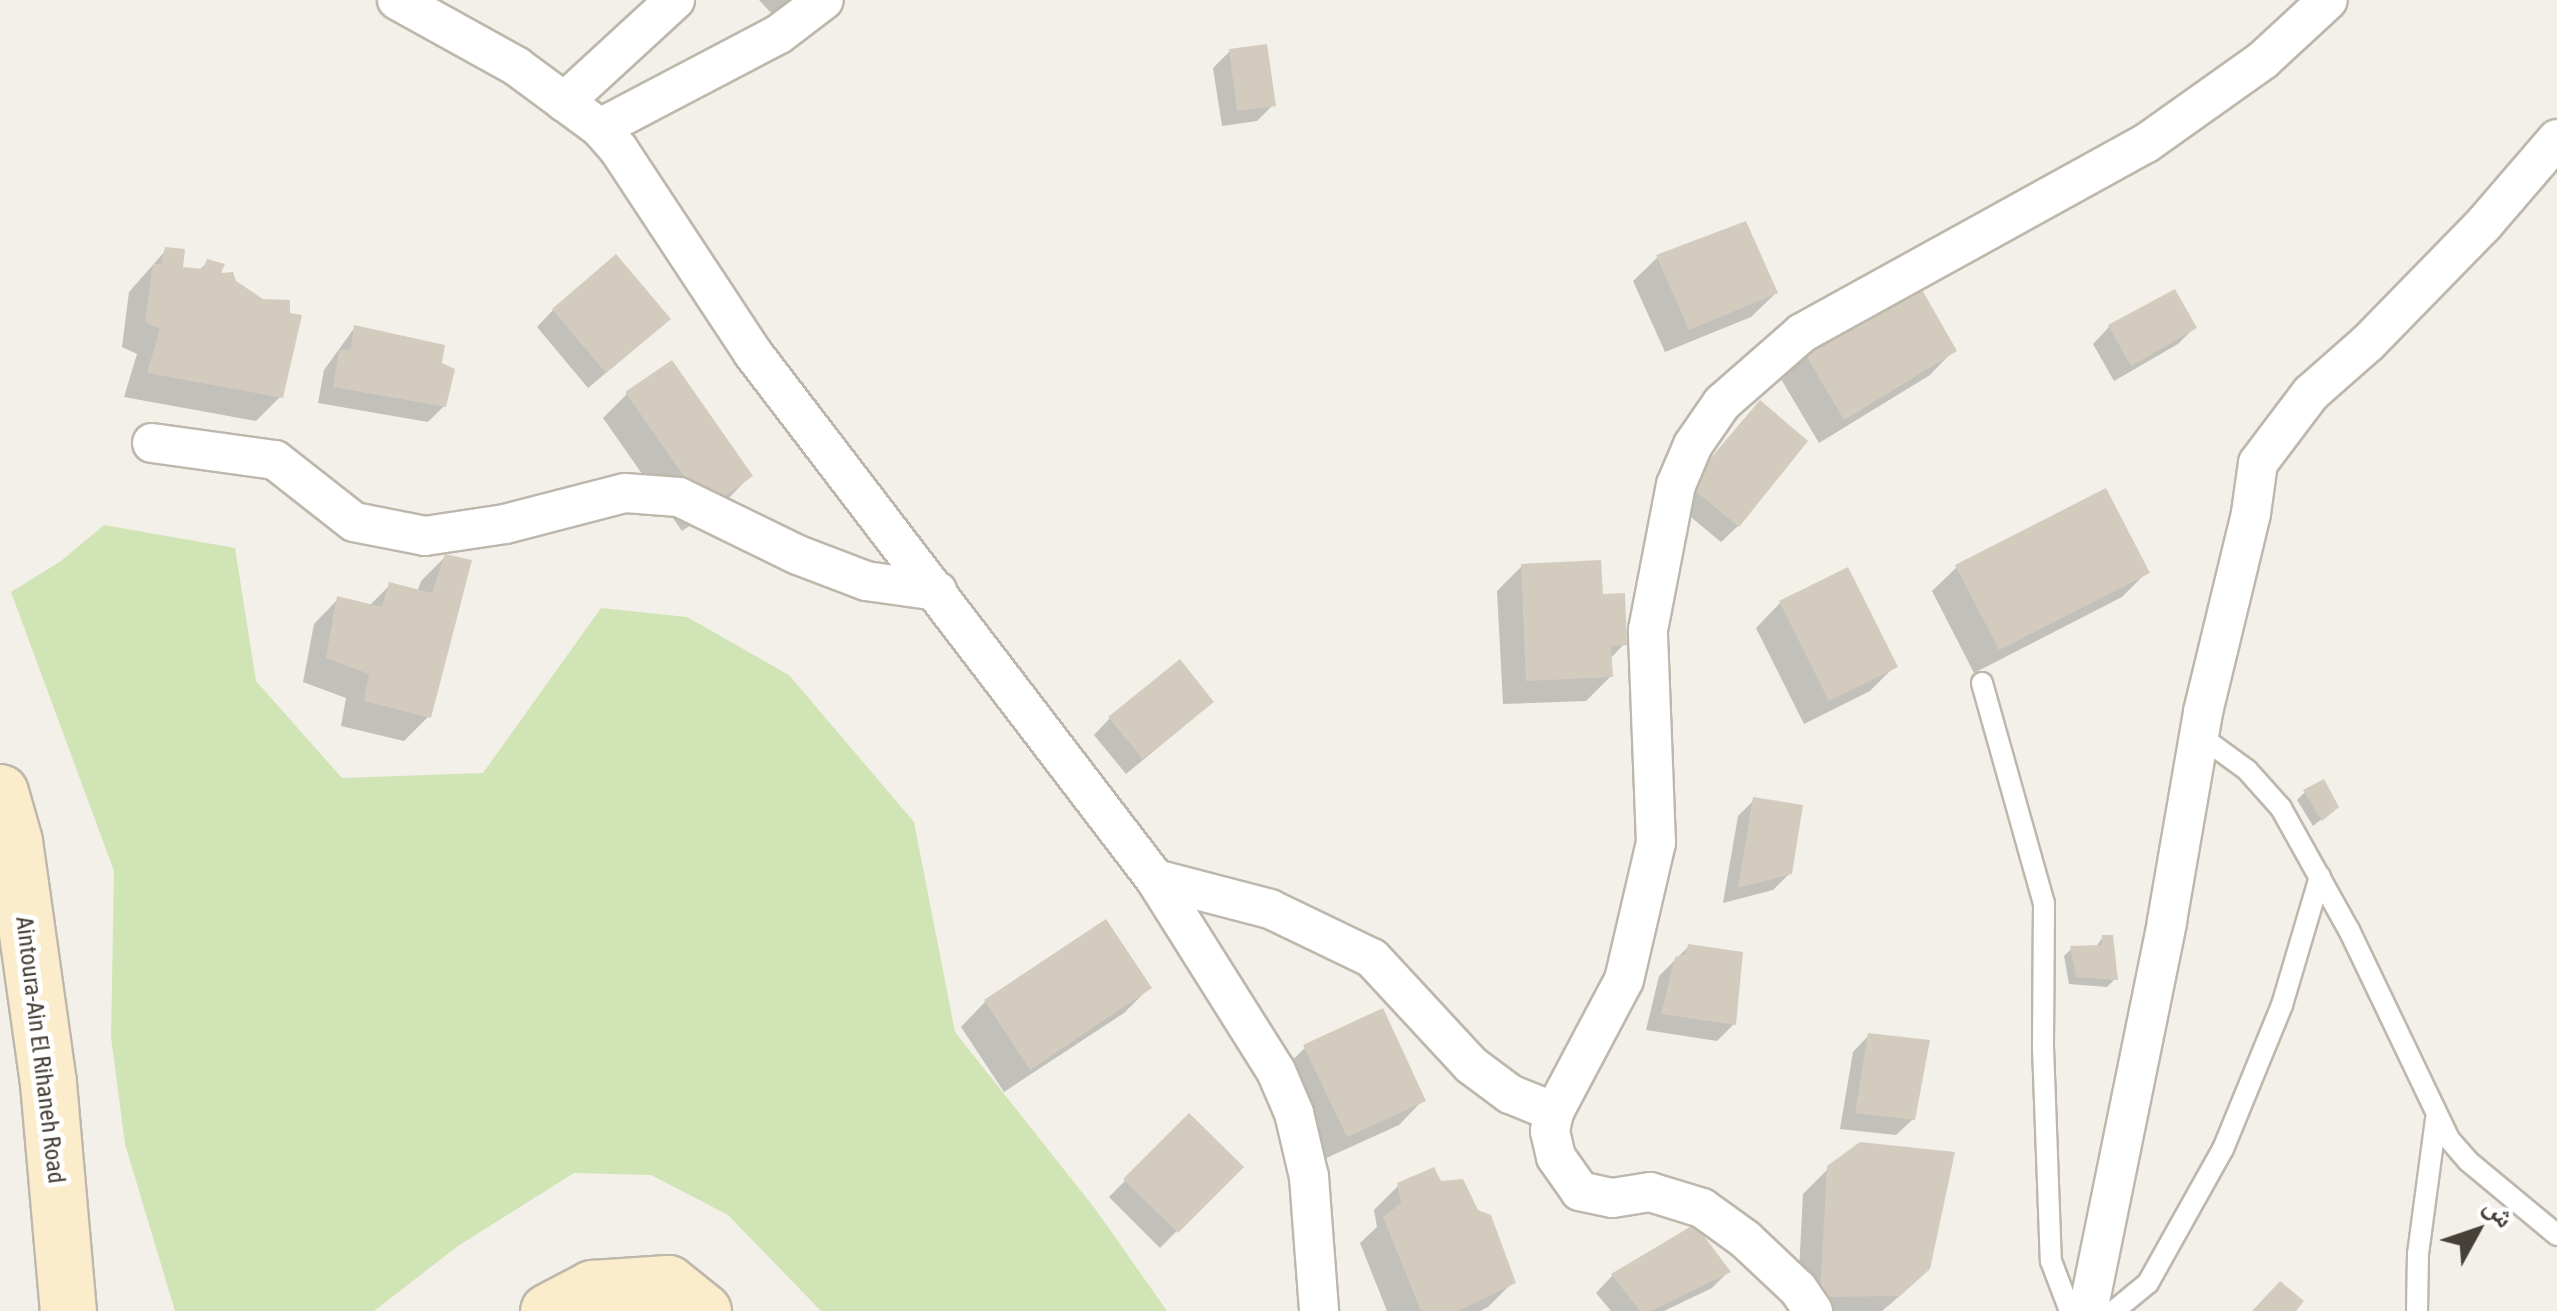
<!DOCTYPE html>
<meta charset="utf-8">
<style>
body{margin:0}
#map{position:relative;width:2557px;height:1311px;overflow:hidden;background:#f3f0e9;font-family:"Asap Condensed","Noto Naskh Arabic",sans-serif}
div>[style]{position:absolute}
.green>*{inset:0;background:#d1e4b5}
.shadow>*{inset:0;background:#0003}
.building>*{inset:0;background:#d4cbbf}
.roads{filter:drop-shadow(2px 0 #beb7ac) drop-shadow(-2px 0 #beb7ac) drop-shadow(0 2px #beb7ac) drop-shadow(0 -2px #beb7ac)}
.service>*{height:20px;margin:-10px;padding:0 10px;transform-origin:10px;border-radius:10px;background:#fff}
.minor>*{height:38px;margin:-19px;padding:0 19px;transform-origin:19px;border-radius:19px;background:#fff}
.secondary>*{height:55px;margin:-27.5px;padding:0 27.5px;transform-origin:27.5px;border-radius:27.5px;background:#fbedcb}
span{translate:-50% -50%;white-space:nowrap;text-align:center;line-height:1.15;-webkit-text-stroke:10px #fff;paint-order:stroke}
.street-label{font-size:25px;color:#464038}
.north{position:absolute;left:2427px;top:1181px;width:100px;height:100px;-webkit-text-stroke:8px #fff;paint-order:stroke;rotate:50deg;font-size:28px;font-weight:700;line-height:40px;text-align:center;color:#464038}
.north::after{content:'';display:block;margin:auto;width:35px;height:45px;background:#464038;clip-path:polygon(50% 0,100% 100%,50% 72%,0 100%)}
</style>
<div id="map">
<div class="green">
<div style="clip-path:polygon(104px 525px,235px 548px,256px 681px,342px 778px,483px 773px,601px 608px,687px 617px,789px 675px,914px 822px,955px 1032px,1096px 1210px,1167px 1311px,821px 1311px,728px 1215px,651px 1175px,574px 1173px,458px 1246px,374px 1311px,175px 1311px,125px 1144px,111px 1037px,114px 871px,11px 592px,61px 561px)"></div>
</div>
<div class="shadow">
<div style="clip-path:polygon(759px 0,794px 0,775px 17px)"></div>
<div style="clip-path:polygon(1230px 51px,1273px 105px,1257px 121px,1222px 126px,1213px 68px)"></div>
<div style="clip-path:polygon(166px 250px,180px 269px,198px 271px,208px 262px,281px 396px,256px 421px,124px 397px,137px 354px,122px 347px,129px 292px)"></div>
<div style="clip-path:polygon(1658px 257px,1776px 293px,1751px 317px,1665px 352px,1633px 281px)"></div>
<div style="clip-path:polygon(553px 310px,651px 335px,588px 388px,537px 327px)"></div>
<div style="clip-path:polygon(355px 327px,439px 364px,444px 406px,428px 422px,318px 403px,324px 370px)"></div>
<div style="clip-path:polygon(2109px 327px,2194px 328px,2178px 344px,2114px 381px,2093px 344px)"></div>
<div style="clip-path:polygon(1802px 349px,1954px 350px,1930px 375px,1819px 443px,1778px 374px)"></div>
<div style="clip-path:polygon(627px 394px,750px 476px,726px 501px,682px 531px,603px 418px)"></div>
<div style="clip-path:polygon(1744px 419px,1738px 526px,1721px 542px,1674px 503px)"></div>
<div style="clip-path:polygon(445px 557px,429px 716px,404px 741px,341px 726px,346px 698px,303px 682px,314px 624px,338px 599px,369px 606px,390px 585px,417px 592px,421px 581px)"></div>
<div style="clip-path:polygon(1522px 566px,1600px 597px,1624px 644px,1610px 659px,1611px 676px,1586px 701px,1503px 704px,1497px 591px)"></div>
<div style="clip-path:polygon(1957px 567px,2147px 572px,2122px 597px,1974px 673px,1932px 591px)"></div>
<div style="clip-path:polygon(1780px 603px,1895px 666px,1870px 691px,1804px 724px,1756px 628px)"></div>
<div style="clip-path:polygon(1110px 718px,1194px 718px,1126px 774px,1094px 735px)"></div>
<div style="clip-path:polygon(2305px 792px,2328px 814px,2313px 826px,2297px 800px)"></div>
<div style="clip-path:polygon(1754px 800px,1790px 873px,1773px 890px,1723px 903px,1738px 816px)"></div>
<div style="clip-path:polygon(2103px 937px,2115px 979px,2107px 987px,2069px 984px,2064px 956px,2071px 949px,2095px 948px)"></div>
<div style="clip-path:polygon(1689px 946px,1734px 1024px,1717px 1041px,1646px 1030px,1659px 976px)"></div>
<div style="clip-path:polygon(1149px 988px,1124px 1013px,1004px 1092px,961px 1027px,985px 1002px)"></div>
<div style="clip-path:polygon(1869px 1035px,1913px 1119px,1896px 1135px,1840px 1129px,1853px 1052px)"></div>
<div style="clip-path:polygon(1305px 1048px,1423px 1100px,1399px 1125px,1322px 1160px,1280px 1072px)"></div>
<div style="clip-path:polygon(1189px 1116px,1240px 1167px,1160px 1248px,1109px 1197px)"></div>
<div style="clip-path:polygon(1829px 1168px,1902px 1294px,1882px 1311px,1797px 1311px,1803px 1194px)"></div>
<div style="clip-path:polygon(1398px 1186px,1513px 1282px,1488px 1307px,1480px 1311px,1387px 1311px,1360px 1243px,1377px 1227px,1374px 1210px)"></div>
<div style="clip-path:polygon(1694px 1227px,1728px 1272px,1712px 1288px,1664px 1311px,1611px 1311px,1596px 1293px,1612px 1276px)"></div>
</div>
<div class="building">
<div style="clip-path:polygon(1267px 44px,1276px 106px,1237px 111px,1229px 49px)"></div>
<div style="clip-path:polygon(1746px 221px,1778px 293px,1689px 330px,1656px 255px)"></div>
<div style="clip-path:polygon(165px 247px,185px 249px,183px 267px,203px 269px,207px 259px,225px 264px,221px 273px,233px 272px,236px 281px,263px 299px,290px 300px,290px 313px,302px 315px,283px 398px,147px 373px,160px 329px,145px 322px,153px 264px,161px 264px)"></div>
<div style="clip-path:polygon(616px 254px,671px 319px,606px 373px,552px 309px)"></div>
<div style="clip-path:polygon(1917px 281px,1957px 351px,1844px 420px,1801px 347px)"></div>
<div style="clip-path:polygon(2175px 289px,2197px 328px,2131px 366px,2108px 325px)"></div>
<div style="clip-path:polygon(354px 325px,445px 345px,442px 363px,455px 369px,446px 407px,333px 387px,339px 351px,351px 349px)"></div>
<div style="clip-path:polygon(672px 360px,753px 476px,707px 509px,625px 392px)"></div>
<div style="clip-path:polygon(1760px 400px,1808px 441px,1739px 527px,1688px 485px)"></div>
<div style="clip-path:polygon(2106px 488px,2150px 573px,1999px 650px,1955px 565px)"></div>
<div style="clip-path:polygon(445px 554px,472px 560px,431px 718px,364px 701px,369px 674px,326px 658px,337px 596px,382px 607px,389px 582px,432px 593px)"></div>
<div style="clip-path:polygon(1601px 560px,1603px 594px,1625px 593px,1627px 645px,1611px 646px,1613px 677px,1526px 681px,1521px 564px)"></div>
<div style="clip-path:polygon(1848px 567px,1898px 667px,1829px 701px,1779px 601px)"></div>
<div style="clip-path:polygon(1180px 659px,1214px 702px,1143px 759px,1108px 717px)"></div>
<div style="clip-path:polygon(2324px 779px,2339px 807px,2322px 821px,2303px 790px)"></div>
<div style="clip-path:polygon(1753px 797px,1803px 805px,1792px 874px,1738px 888px)"></div>
<div style="clip-path:polygon(1106px 919px,1152px 988px,1030px 1070px,984px 1000px)"></div>
<div style="clip-path:polygon(2102px 935px,2113px 935px,2118px 980px,2076px 977px,2070px 946px,2102px 945px)"></div>
<div style="clip-path:polygon(1688px 944px,1743px 952px,1736px 1025px,1661px 1014px,1675px 957px,1686px 954px)"></div>
<div style="clip-path:polygon(1383px 1008px,1426px 1101px,1347px 1137px,1303px 1045px)"></div>
<div style="clip-path:polygon(1868px 1033px,1930px 1040px,1915px 1120px,1855px 1113px)"></div>
<div style="clip-path:polygon(1189px 1113px,1244px 1167px,1178px 1233px,1123px 1179px)"></div>
<div style="clip-path:polygon(1860px 1142px,1955px 1152px,1930px 1269px,1900px 1296px,1820px 1297px,1827px 1166px)"></div>
<div style="clip-path:polygon(1434px 1167px,1441px 1181px,1463px 1179px,1478px 1210px,1491px 1215px,1516px 1283px,1458px 1311px,1421px 1311px,1383px 1217px,1401px 1203px,1397px 1183px)"></div>
<div style="clip-path:polygon(1695px 1224px,1731px 1272px,1651px 1311px,1640px 1311px,1611px 1274px)"></div>
<div style="clip-path:polygon(2280px 1281px,2304px 1301px,2296px 1311px,2252px 1311px)"></div>
</div>
<div class="roads">
<div class="service">
<div style="left:1982px;top:683px;width:229px;rotate:74.3deg"></div>
<div style="left:2044px;top:903px;width:144px;rotate:90.4deg"></div>
<div style="left:2043px;top:1047px;width:214px;rotate:87.9deg"></div>
<div style="left:2051px;top:1261px;width:53px;rotate:69.2deg"></div>
<div style="left:2199px;top:735px;width:59px;rotate:36.1deg"></div>
<div style="left:2247px;top:770px;width:51px;rotate:48.2deg"></div>
<div style="left:2281px;top:808px;width:140px;rotate:60.9deg"></div>
<div style="left:2349px;top:930px;width:232px;rotate:64.4deg"></div>
<div style="left:2449px;top:1139px;width:29px;rotate:49deg"></div>
<div style="left:2468px;top:1161px;width:116px;rotate:39.7deg"></div>
<div style="left:2114px;top:1311px;width:44px;rotate:-39.5deg"></div>
<div style="left:2148px;top:1283px;width:154px;rotate:-60.8deg"></div>
<div style="left:2223px;top:1149px;width:156px;rotate:-67.7deg"></div>
<div style="left:2282px;top:1005px;width:134px;rotate:-73.5deg"></div>
<div style="left:2417px;top:1311px;width:57px;rotate:-89deg"></div>
<div style="left:2418px;top:1254px;width:136px;rotate:-82.4deg"></div>
</div>
<div class="minor">
<div style="left:397px;top:0;width:136px;rotate:29deg"></div>
<div style="left:516px;top:66px;width:104px;rotate:36.4deg"></div>
<div style="left:600px;top:128px;width:29px;rotate:49deg"></div>
<div style="left:619px;top:150px;width:242px;rotate:56.6deg"></div>
<div style="left:752px;top:352px;width:663px;rotate:52.59deg"></div>
<div style="left:1155px;top:879px;width:227px;rotate:57.8deg"></div>
<div style="left:1276px;top:1071px;width:46px;rotate:66.8deg"></div>
<div style="left:1294px;top:1113px;width:66px;rotate:76.8deg"></div>
<div style="left:1309px;top:1177px;width:134px;rotate:85.7deg"></div>
<div style="left:564px;top:102px;width:151px;rotate:-42.6deg"></div>
<div style="left:600px;top:128px;width:202px;rotate:-27.7deg"></div>
<div style="left:779px;top:34px;width:56px;rotate:-37.1deg"></div>
<div style="left:152px;top:443px;width:124px;rotate:7.9deg"></div>
<div style="left:275px;top:460px;width:100px;rotate:38.1deg"></div>
<div style="left:354px;top:522px;width:72px;rotate:11.2deg"></div>
<div style="left:425px;top:536px;width:81px;rotate:-8.5deg"></div>
<div style="left:505px;top:524px;width:124px;rotate:-14.5deg"></div>
<div style="left:625px;top:493px;width:54px;rotate:4.2deg"></div>
<div style="left:679px;top:497px;width:132px;rotate:26deg"></div>
<div style="left:798px;top:555px;width:73px;rotate:20.9deg"></div>
<div style="left:866px;top:581px;width:72px;rotate:8deg"></div>
<div style="left:1155px;top:879px;width:119px;rotate:14.6deg"></div>
<div style="left:1270px;top:909px;width:113px;rotate:25.7deg"></div>
<div style="left:1372px;top:958px;width:146px;rotate:47.2deg"></div>
<div style="left:1471px;top:1065px;width:49px;rotate:36.6deg"></div>
<div style="left:1510px;top:1094px;width:48px;rotate:22.2deg"></div>
<div style="left:1813px;top:1311px;width:27px;rotate:-124deg"></div>
<div style="left:1798px;top:1289px;width:73px;rotate:-136.7deg"></div>
<div style="left:1745px;top:1239px;width:53px;rotate:-144.2deg"></div>
<div style="left:1702px;top:1208px;width:54px;rotate:-162.9deg"></div>
<div style="left:1650px;top:1192px;width:38px;rotate:171deg"></div>
<div style="left:1612px;top:1198px;width:33px;rotate:-168deg"></div>
<div style="left:1580px;top:1191px;width:42px;rotate:-125.2deg"></div>
<div style="left:1556px;top:1157px;width:27px;rotate:-103deg"></div>
<div style="left:1550px;top:1131px;width:19px;rotate:-78deg"></div>
<div style="left:1554px;top:1112px;width:149px;rotate:-62.1deg"></div>
<div style="left:1624px;top:980px;width:141px;rotate:-76.9deg"></div>
<div style="left:1656px;top:843px;width:213px;rotate:-92.2deg"></div>
<div style="left:1648px;top:630px;width:148px;rotate:-79.1deg"></div>
<div style="left:1676px;top:485px;width:43px;rotate:-67deg"></div>
<div style="left:1693px;top:445px;width:51px;rotate:-55.4deg"></div>
<div style="left:1722px;top:403px;width:106px;rotate:-41.2deg"></div>
<div style="left:1802px;top:333px;width:392px;rotate:-28.9deg"></div>
<div style="left:2145px;top:144px;width:145px;rotate:-35.4deg"></div>
<div style="left:2263px;top:60px;width:88px;rotate:-42.7deg"></div>
<div style="left:2088px;top:1311px;width:398px;rotate:-78.5deg"></div>
<div style="left:2167px;top:921px;width:212px;rotate:-80.2deg"></div>
<div style="left:2203px;top:712px;width:205px;rotate:-76.4deg"></div>
<div style="left:2251px;top:513px;width:50px;rotate:-82deg"></div>
<div style="left:2258px;top:463px;width:88px;rotate:-52.9deg"></div>
<div style="left:2311px;top:393px;width:76px;rotate:-41.3deg"></div>
<div style="left:2368px;top:343px;width:166px;rotate:-45.7deg"></div>
<div style="left:2484px;top:224px;width:112px;rotate:-49.3deg"></div>
</div>
<div class="secondary">
<div style="left:0;top:792px;width:51px;rotate:74.1deg"></div>
<div style="left:14px;top:841px;width:244px;rotate:82deg"></div>
<div style="left:48px;top:1083px;width:229px;rotate:85deg"></div>
<div style="left:548px;top:1311px;width:50px;rotate:-27.6deg"></div>
<div style="left:592px;top:1288px;width:76px;rotate:-3.8deg"></div>
<div style="left:668px;top:1283px;width:45px;rotate:38.7deg"></div>
</div>
</div>
<div class="street-label">
<span style="left:41px;top:1050px;rotate:83deg">Aintoura-Ain El Rihaneh Road</span>
</div>
<div class="north">ش</div>
</div>
